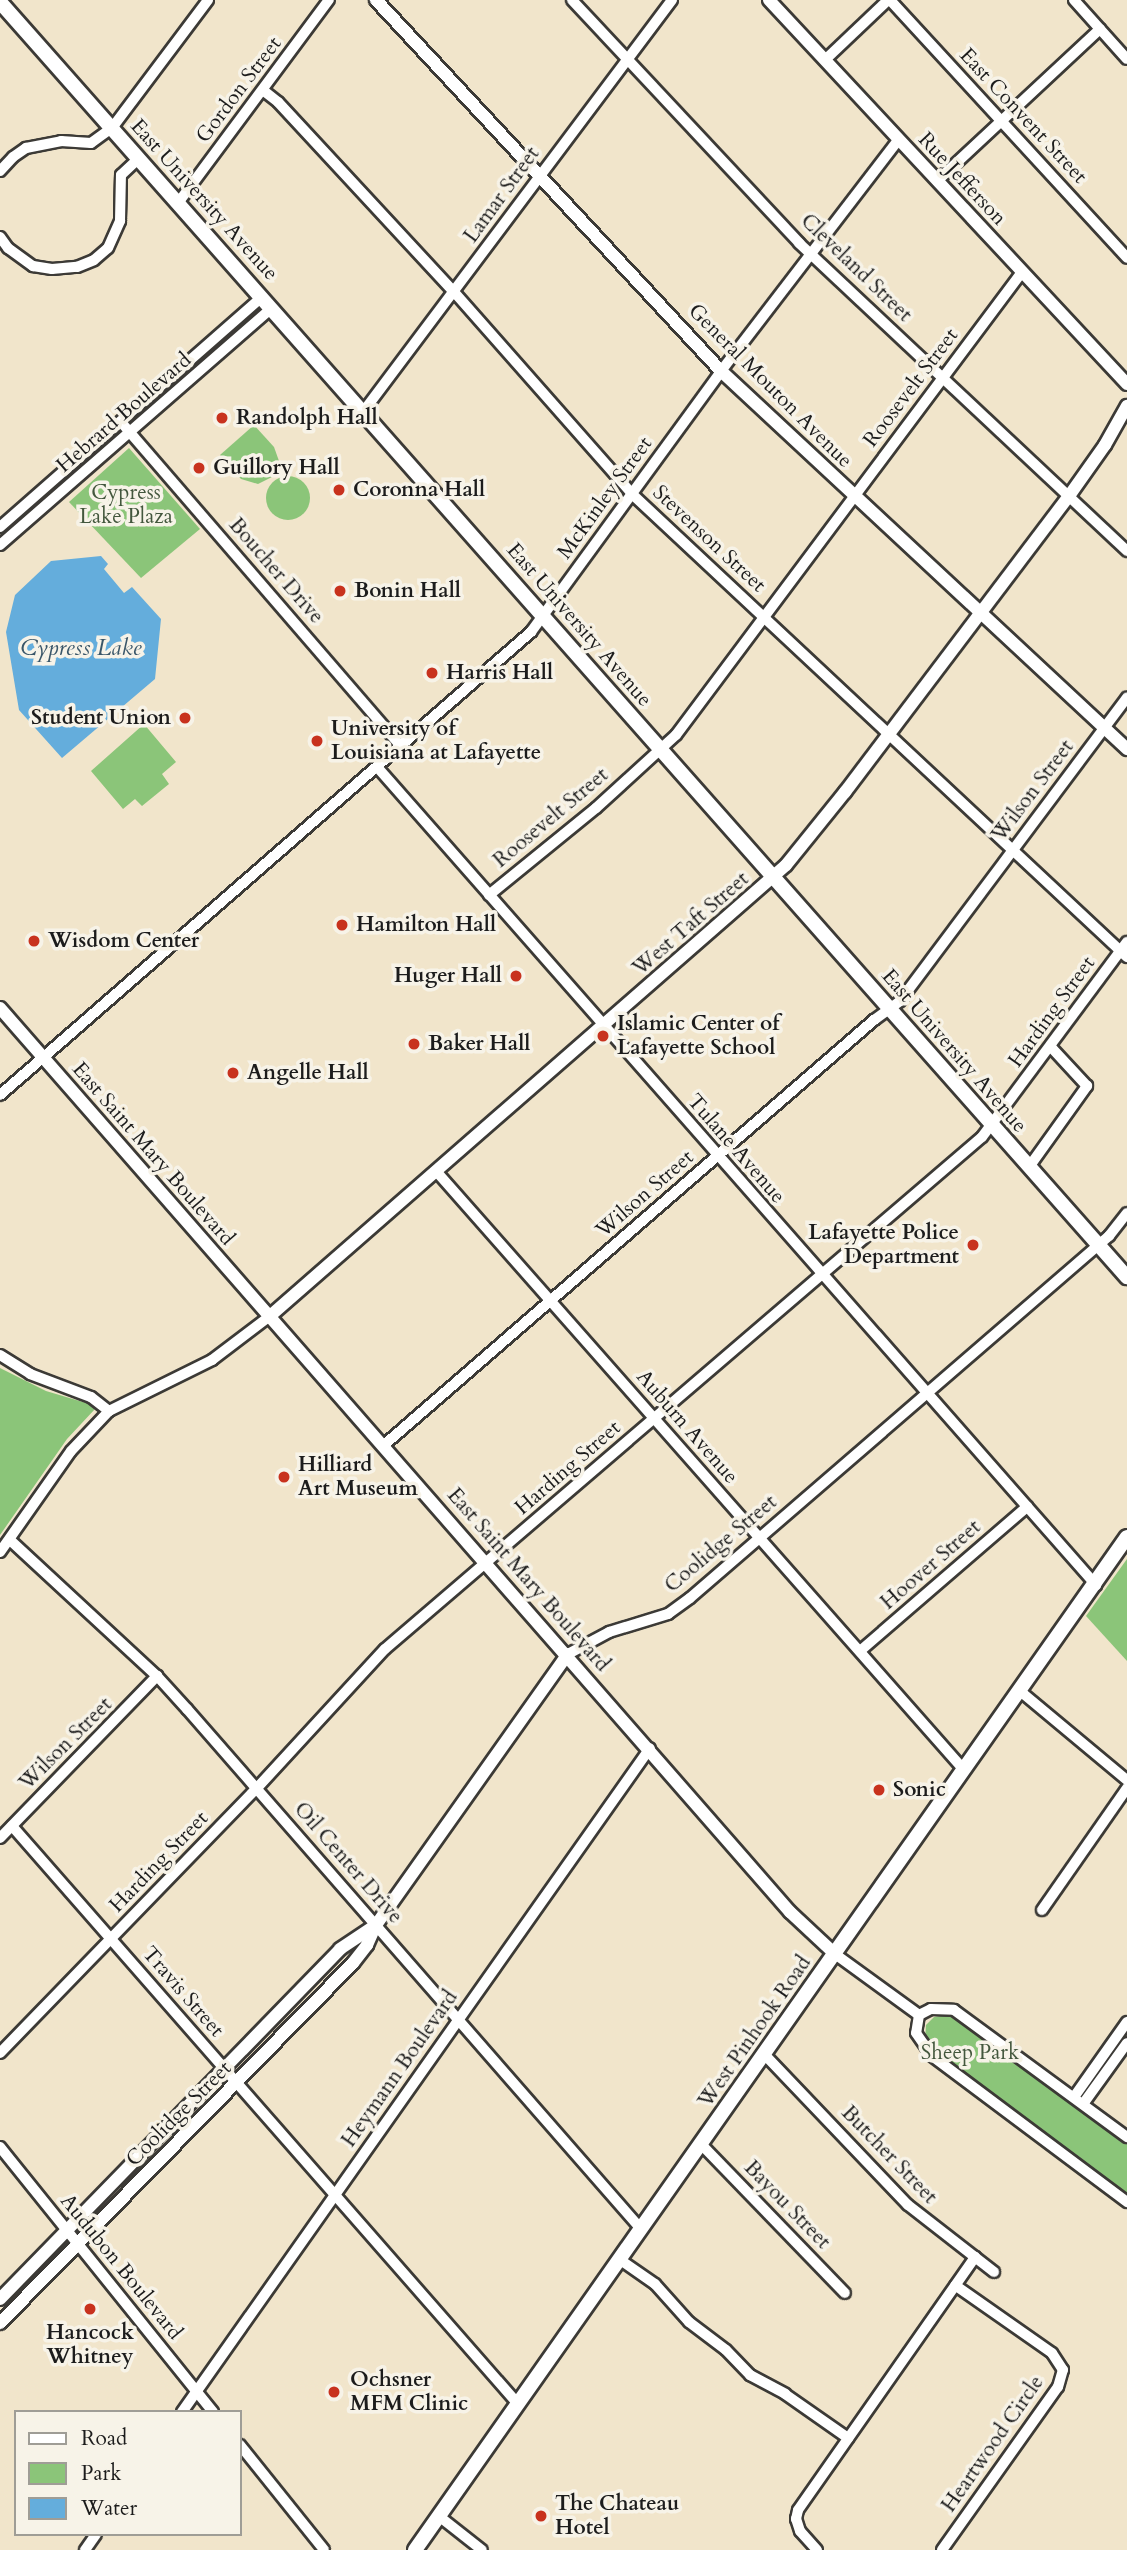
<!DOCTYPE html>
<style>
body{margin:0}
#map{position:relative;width:1127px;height:2550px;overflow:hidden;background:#f1e5cb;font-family:Cardo,serif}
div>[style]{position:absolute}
.green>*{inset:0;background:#8bc579}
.round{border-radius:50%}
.water>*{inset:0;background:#64addc}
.roads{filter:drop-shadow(2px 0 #3c3a36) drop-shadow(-2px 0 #3c3a36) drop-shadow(0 2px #3c3a36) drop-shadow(0 -2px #3c3a36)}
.minor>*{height:10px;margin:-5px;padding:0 5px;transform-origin:5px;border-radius:5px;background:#fff}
.tertiary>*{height:12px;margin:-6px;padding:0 6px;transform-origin:6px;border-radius:6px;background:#fff}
.secondary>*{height:14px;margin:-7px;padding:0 7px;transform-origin:7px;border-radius:7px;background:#fff}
.dots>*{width:19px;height:19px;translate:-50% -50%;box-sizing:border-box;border:4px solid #f7f3e8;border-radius:50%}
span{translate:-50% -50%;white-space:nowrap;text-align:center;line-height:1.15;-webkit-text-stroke:7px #f7f3e8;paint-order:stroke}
.street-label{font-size:21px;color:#1c1c1c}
.poi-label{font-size:21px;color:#1c1c1c;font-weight:700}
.left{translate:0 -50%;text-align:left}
.right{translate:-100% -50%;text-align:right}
.park-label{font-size:21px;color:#43573d}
.water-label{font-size:23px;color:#395669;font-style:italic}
.legend{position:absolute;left:14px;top:2410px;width:228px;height:126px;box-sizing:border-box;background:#f7f3e8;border:2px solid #9f9d96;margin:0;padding:9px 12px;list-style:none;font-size:21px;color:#1c1c1c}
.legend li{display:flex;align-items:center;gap:14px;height:35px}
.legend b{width:35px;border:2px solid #9f9d96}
</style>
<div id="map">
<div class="green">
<div style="clip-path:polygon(254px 425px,274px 447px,279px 461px,274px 476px,258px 484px,241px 479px,220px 455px)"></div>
<div style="clip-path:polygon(129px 448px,200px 529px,141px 578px,69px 502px)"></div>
<div class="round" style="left:266px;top:476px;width:44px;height:44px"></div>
<div style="clip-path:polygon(144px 724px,176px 762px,162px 774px,169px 784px,142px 806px,135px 799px,123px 809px,91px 771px)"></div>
<div style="clip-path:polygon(0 1368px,46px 1391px,93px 1405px,95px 1409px,67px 1439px,0 1535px)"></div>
<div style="clip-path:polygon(1127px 1559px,1127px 1661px,1086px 1616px)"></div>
<div style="clip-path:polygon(947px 2015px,961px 2021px,1127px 2144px,1127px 2196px,933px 2052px,925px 2041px,926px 2025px,934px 2017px)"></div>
</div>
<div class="water">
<div style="clip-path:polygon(101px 556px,108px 564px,104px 569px,124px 593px,132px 587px,161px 619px,155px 679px,62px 758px,19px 710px,6px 632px,15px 595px,51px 561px)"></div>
</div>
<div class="roads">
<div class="minor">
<div style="left:572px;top:0;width:333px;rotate:46.9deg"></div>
<div style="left:799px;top:243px;width:450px;rotate:43.2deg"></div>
<div style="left:890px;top:0;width:350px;rotate:47.4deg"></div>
<div style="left:1074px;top:0;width:79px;rotate:48.1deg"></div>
<div style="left:825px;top:60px;width:87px;rotate:-43.6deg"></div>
<div style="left:264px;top:91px;width:18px;rotate:38deg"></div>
<div style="left:278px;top:102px;width:260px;rotate:47.2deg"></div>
<div style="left:455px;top:293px;width:268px;rotate:48.6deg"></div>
<div style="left:632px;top:494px;width:678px;rotate:43.09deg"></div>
<div style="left:0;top:171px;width:19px;rotate:-47deg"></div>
<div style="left:13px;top:157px;width:16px;rotate:-35deg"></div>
<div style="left:26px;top:148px;width:36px;rotate:-11deg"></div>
<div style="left:61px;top:141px;width:30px;rotate:4deg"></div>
<div style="left:91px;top:143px;width:26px;rotate:-36deg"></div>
<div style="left:112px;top:128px;width:160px;rotate:-53.1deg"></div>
<div style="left:937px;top:181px;width:223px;rotate:-43deg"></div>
<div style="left:178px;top:203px;width:253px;rotate:-53.4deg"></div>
<div style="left:0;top:237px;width:14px;rotate:54deg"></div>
<div style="left:8px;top:248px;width:31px;rotate:36deg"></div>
<div style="left:33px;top:266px;width:19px;rotate:9deg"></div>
<div style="left:52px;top:269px;width:25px;rotate:-5deg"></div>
<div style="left:77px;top:267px;width:18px;rotate:-22deg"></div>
<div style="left:94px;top:260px;width:18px;rotate:-41deg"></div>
<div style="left:108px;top:248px;width:30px;rotate:-66deg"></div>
<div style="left:120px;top:221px;width:46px;rotate:-88.8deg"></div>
<div style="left:121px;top:175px;width:25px;rotate:-43deg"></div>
<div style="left:363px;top:412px;width:515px;rotate:-53.13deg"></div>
<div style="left:121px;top:422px;width:430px;rotate:49.2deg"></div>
<div style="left:0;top:527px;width:349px;rotate:-41.3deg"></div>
<div style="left:0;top:545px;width:361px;rotate:-41.1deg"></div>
<div style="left:378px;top:768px;width:1088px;rotate:48.69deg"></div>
<div style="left:489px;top:895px;width:138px;rotate:-39.1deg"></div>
<div style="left:596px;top:808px;width:108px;rotate:-42.4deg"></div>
<div style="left:676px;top:735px;width:578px;rotate:-53.23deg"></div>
<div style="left:0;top:1095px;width:705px;rotate:-41.09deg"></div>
<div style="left:531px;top:632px;width:323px;rotate:-53.9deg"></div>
<div style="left:721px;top:371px;width:292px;rotate:-52.5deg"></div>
<div style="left:1029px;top:1167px;width:100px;rotate:-54.4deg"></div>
<div style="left:1087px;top:1086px;width:54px;rotate:-132.8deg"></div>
<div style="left:436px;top:1171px;width:798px;rotate:48.6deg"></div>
<div style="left:0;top:1355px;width:36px;rotate:32deg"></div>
<div style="left:30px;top:1374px;width:65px;rotate:20.7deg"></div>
<div style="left:91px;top:1397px;width:23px;rotate:38deg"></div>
<div style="left:384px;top:1445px;width:649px;rotate:-40.94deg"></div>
<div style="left:874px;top:1020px;width:32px;rotate:-36deg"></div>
<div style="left:900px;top:1001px;width:379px;rotate:-53.2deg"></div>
<div style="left:10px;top:1540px;width:200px;rotate:42.8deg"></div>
<div style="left:157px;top:1676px;width:45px;rotate:47.7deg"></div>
<div style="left:187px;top:1709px;width:690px;rotate:48.88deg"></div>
<div style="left:0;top:1552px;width:123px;rotate:-54.9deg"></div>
<div style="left:71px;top:1451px;width:55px;rotate:-46.5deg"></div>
<div style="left:109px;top:1411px;width:115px;rotate:-26.3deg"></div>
<div style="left:212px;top:1360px;width:73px;rotate:-37.2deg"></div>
<div style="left:860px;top:1651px;width:221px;rotate:-40.8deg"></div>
<div style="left:568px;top:1654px;width:47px;rotate:-28.2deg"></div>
<div style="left:609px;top:1632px;width:62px;rotate:-17deg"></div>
<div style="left:668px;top:1614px;width:27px;rotate:-36deg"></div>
<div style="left:690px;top:1598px;width:554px;rotate:-40.83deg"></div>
<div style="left:1109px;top:1236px;width:29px;rotate:-52deg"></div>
<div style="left:1020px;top:1691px;width:139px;rotate:39.8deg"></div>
<div style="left:12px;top:1826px;width:768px;rotate:48.8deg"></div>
<div style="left:0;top:1838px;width:226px;rotate:-45.9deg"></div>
<div style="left:1042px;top:1910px;width:149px;rotate:-55.1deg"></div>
<div style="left:835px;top:1954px;width:104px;rotate:36deg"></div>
<div style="left:919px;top:2015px;width:18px;rotate:99deg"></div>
<div style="left:916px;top:2033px;width:28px;rotate:55deg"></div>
<div style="left:932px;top:2056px;width:244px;rotate:36.8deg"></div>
<div style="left:919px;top:2015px;width:13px;rotate:-27deg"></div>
<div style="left:931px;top:2009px;width:23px;rotate:2deg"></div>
<div style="left:954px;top:2010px;width:215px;rotate:36.3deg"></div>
<div style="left:0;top:2053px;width:369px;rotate:-45.9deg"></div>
<div style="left:257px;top:1788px;width:189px;rotate:-47.4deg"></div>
<div style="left:385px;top:1649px;width:786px;rotate:-40.62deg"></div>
<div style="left:982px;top:1137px;width:243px;rotate:-53.4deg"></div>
<div style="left:765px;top:2055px;width:207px;rotate:46.4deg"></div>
<div style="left:908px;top:2205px;width:109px;rotate:37.9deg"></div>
<div style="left:1074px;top:2097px;width:92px;rotate:-54.8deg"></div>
<div style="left:1083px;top:2104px;width:75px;rotate:-54.2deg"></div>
<div style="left:701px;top:2144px;width:207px;rotate:46deg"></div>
<div style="left:0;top:2147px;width:340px;rotate:51.2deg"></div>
<div style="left:619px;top:2259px;width:44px;rotate:34.8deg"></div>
<div style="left:655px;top:2284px;width:51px;rotate:48.2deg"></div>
<div style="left:689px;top:2322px;width:46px;rotate:37.1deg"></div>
<div style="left:726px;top:2350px;width:35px;rotate:46deg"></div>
<div style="left:750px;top:2375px;width:40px;rotate:28deg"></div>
<div style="left:785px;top:2394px;width:77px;rotate:34.9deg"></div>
<div style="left:182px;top:2412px;width:812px;rotate:-54.82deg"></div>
<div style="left:240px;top:2445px;width:134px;rotate:51.3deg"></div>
<div style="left:440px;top:2517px;width:53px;rotate:38.2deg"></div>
<div style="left:85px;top:2550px;width:19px;rotate:-55deg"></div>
<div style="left:817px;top:2550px;width:25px;rotate:-132deg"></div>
<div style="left:800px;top:2531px;width:13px;rotate:-108deg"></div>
<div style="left:796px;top:2519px;width:9px;rotate:-77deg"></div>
<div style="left:798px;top:2510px;width:309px;rotate:-55deg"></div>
<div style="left:942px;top:2550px;width:200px;rotate:-54.6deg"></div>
<div style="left:1058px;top:2387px;width:18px;rotate:-74deg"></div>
<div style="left:1063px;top:2370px;width:20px;rotate:-123deg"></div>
<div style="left:1052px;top:2353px;width:118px;rotate:-145deg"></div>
</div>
<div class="tertiary">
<div style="left:376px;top:0;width:507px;rotate:47.08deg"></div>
<div style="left:721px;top:371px;width:555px;rotate:42.95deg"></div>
<div style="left:769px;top:0;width:525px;rotate:47.01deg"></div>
<div style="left:0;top:1008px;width:1201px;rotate:48.85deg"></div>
<div style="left:790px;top:1912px;width:62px;rotate:43deg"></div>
<div style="left:270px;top:1316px;width:685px;rotate:-41.15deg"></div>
<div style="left:786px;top:865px;width:94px;rotate:-51.1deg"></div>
<div style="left:845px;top:792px;width:371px;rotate:-52.9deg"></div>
<div style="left:1069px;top:496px;width:62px;rotate:-54.8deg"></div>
<div style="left:1105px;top:445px;width:45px;rotate:-60.6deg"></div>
<div style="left:0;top:2299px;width:488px;rotate:-45.8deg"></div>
<div style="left:340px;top:1949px;width:43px;rotate:-33.7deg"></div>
<div style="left:0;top:2323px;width:504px;rotate:-45.56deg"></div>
<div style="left:353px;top:1963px;width:23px;rotate:-52deg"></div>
<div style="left:367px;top:1945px;width:22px;rotate:-66deg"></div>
<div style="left:376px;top:1925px;width:332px;rotate:-54.7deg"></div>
</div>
<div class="secondary">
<div style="left:0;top:2px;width:1702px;rotate:48.53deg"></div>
<div style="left:415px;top:2550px;width:1238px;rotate:-54.9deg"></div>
</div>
</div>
<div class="dots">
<div style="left:222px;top:418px;background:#c8321e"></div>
<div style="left:199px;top:468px;background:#c8321e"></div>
<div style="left:339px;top:490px;background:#c8321e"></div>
<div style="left:340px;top:591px;background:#c8321e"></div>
<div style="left:432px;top:673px;background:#c8321e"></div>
<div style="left:185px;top:718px;background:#c8321e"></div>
<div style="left:317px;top:741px;background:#c8321e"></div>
<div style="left:342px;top:925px;background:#c8321e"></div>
<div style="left:34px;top:941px;background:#c8321e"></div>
<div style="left:516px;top:976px;background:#c8321e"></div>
<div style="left:603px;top:1036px;background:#c8321e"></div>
<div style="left:414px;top:1044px;background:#c8321e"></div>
<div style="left:233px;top:1073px;background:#c8321e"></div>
<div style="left:973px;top:1245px;background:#c8321e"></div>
<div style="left:284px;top:1477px;background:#c8321e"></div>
<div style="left:879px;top:1790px;background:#c8321e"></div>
<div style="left:90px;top:2309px;background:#c8321e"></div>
<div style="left:334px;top:2392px;background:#c8321e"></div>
<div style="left:541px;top:2516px;background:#c8321e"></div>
</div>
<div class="street-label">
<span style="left:239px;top:90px;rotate:-53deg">Gordon Street</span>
<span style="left:1023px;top:116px;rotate:47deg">East Convent Street</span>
<span style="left:962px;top:179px;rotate:47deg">Rue Jefferson</span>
<span style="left:502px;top:195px;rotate:-54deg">Lamar Street</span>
<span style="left:204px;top:200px;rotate:48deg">East University Avenue</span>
<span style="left:856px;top:268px;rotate:44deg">Cleveland Street</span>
<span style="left:770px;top:386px;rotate:45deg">General Mouton Avenue</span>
<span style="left:911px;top:388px;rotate:-53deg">Roosevelt Street</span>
<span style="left:124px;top:413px;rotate:-41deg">Hebrard Boulevard</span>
<span style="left:605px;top:498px;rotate:-54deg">McKinley Street</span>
<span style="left:709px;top:539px;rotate:43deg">Stevenson Street</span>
<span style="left:276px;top:571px;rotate:49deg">Boucher Drive</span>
<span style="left:579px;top:625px;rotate:49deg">East University Avenue</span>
<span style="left:1033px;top:791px;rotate:-53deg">Wilson Street</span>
<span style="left:551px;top:818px;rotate:-40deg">Roosevelt Street</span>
<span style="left:691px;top:924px;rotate:-41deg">West Taft Street</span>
<span style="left:1052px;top:1012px;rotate:-54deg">Harding Street</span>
<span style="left:954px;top:1051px;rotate:49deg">East University Avenue</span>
<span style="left:736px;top:1149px;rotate:49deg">Tulane Avenue</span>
<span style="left:153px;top:1154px;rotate:49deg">East Saint Mary Boulevard</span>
<span style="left:645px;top:1194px;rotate:-41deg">Wilson Street</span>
<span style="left:687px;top:1427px;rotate:49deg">Auburn Avenue</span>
<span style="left:568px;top:1468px;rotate:-41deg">Harding Street</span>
<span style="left:721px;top:1544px;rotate:-40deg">Coolidge Street</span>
<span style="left:931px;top:1565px;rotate:-41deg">Hoover Street</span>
<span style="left:528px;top:1580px;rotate:49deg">East Saint Mary Boulevard</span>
<span style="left:66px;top:1744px;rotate:-45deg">Wilson Street</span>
<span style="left:159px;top:1862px;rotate:-46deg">Harding Street</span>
<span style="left:348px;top:1863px;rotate:49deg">Oil Center Drive</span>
<span style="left:183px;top:1992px;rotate:49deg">Travis Street</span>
<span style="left:755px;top:2032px;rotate:-55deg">West Pinhook Road</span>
<span style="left:400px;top:2069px;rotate:-55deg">Heymann Boulevard</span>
<span style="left:179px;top:2114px;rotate:-45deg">Coolidge Street</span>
<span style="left:889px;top:2155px;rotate:46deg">Butcher Street</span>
<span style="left:787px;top:2205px;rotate:46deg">Bayou Street</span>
<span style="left:121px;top:2267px;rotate:51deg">Audubon Boulevard</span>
<span style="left:993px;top:2444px;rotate:-55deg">Heartwood Circle</span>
</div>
<div class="poi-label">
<span class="left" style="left:236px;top:418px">Randolph Hall</span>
<span class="left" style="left:213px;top:468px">Guillory Hall</span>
<span class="left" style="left:353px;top:490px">Coronna Hall</span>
<span class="left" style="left:354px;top:591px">Bonin Hall</span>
<span class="left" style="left:446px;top:673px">Harris Hall</span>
<span class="right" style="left:171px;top:718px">Student Union</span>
<span class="left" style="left:331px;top:741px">University of<br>Louisiana at Lafayette</span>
<span class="left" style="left:356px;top:925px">Hamilton Hall</span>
<span class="left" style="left:48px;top:941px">Wisdom Center</span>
<span class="right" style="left:502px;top:976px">Huger Hall</span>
<span class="left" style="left:617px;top:1036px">Islamic Center of<br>Lafayette School</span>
<span class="left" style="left:428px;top:1044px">Baker Hall</span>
<span class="left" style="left:247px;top:1073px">Angelle Hall</span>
<span class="right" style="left:959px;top:1245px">Lafayette Police<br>Department</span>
<span class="left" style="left:298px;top:1477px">Hilliard<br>Art Museum</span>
<span class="left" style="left:893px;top:1790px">Sonic</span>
<span style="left:90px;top:2345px">Hancock<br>Whitney</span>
<span class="left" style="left:350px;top:2392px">Ochsner<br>MFM Clinic</span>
<span class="left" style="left:555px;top:2516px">The Chateau<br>Hotel</span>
</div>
<div class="park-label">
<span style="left:126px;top:505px">Cypress<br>Lake Plaza</span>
<span style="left:970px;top:2053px">Sheep Park</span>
</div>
<div class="water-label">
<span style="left:81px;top:648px">Cypress Lake</span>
</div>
<ul class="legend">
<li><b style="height:9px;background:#fff"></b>Road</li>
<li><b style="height:19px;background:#8bc579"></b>Park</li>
<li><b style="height:19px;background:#64addc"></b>Water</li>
</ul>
</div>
